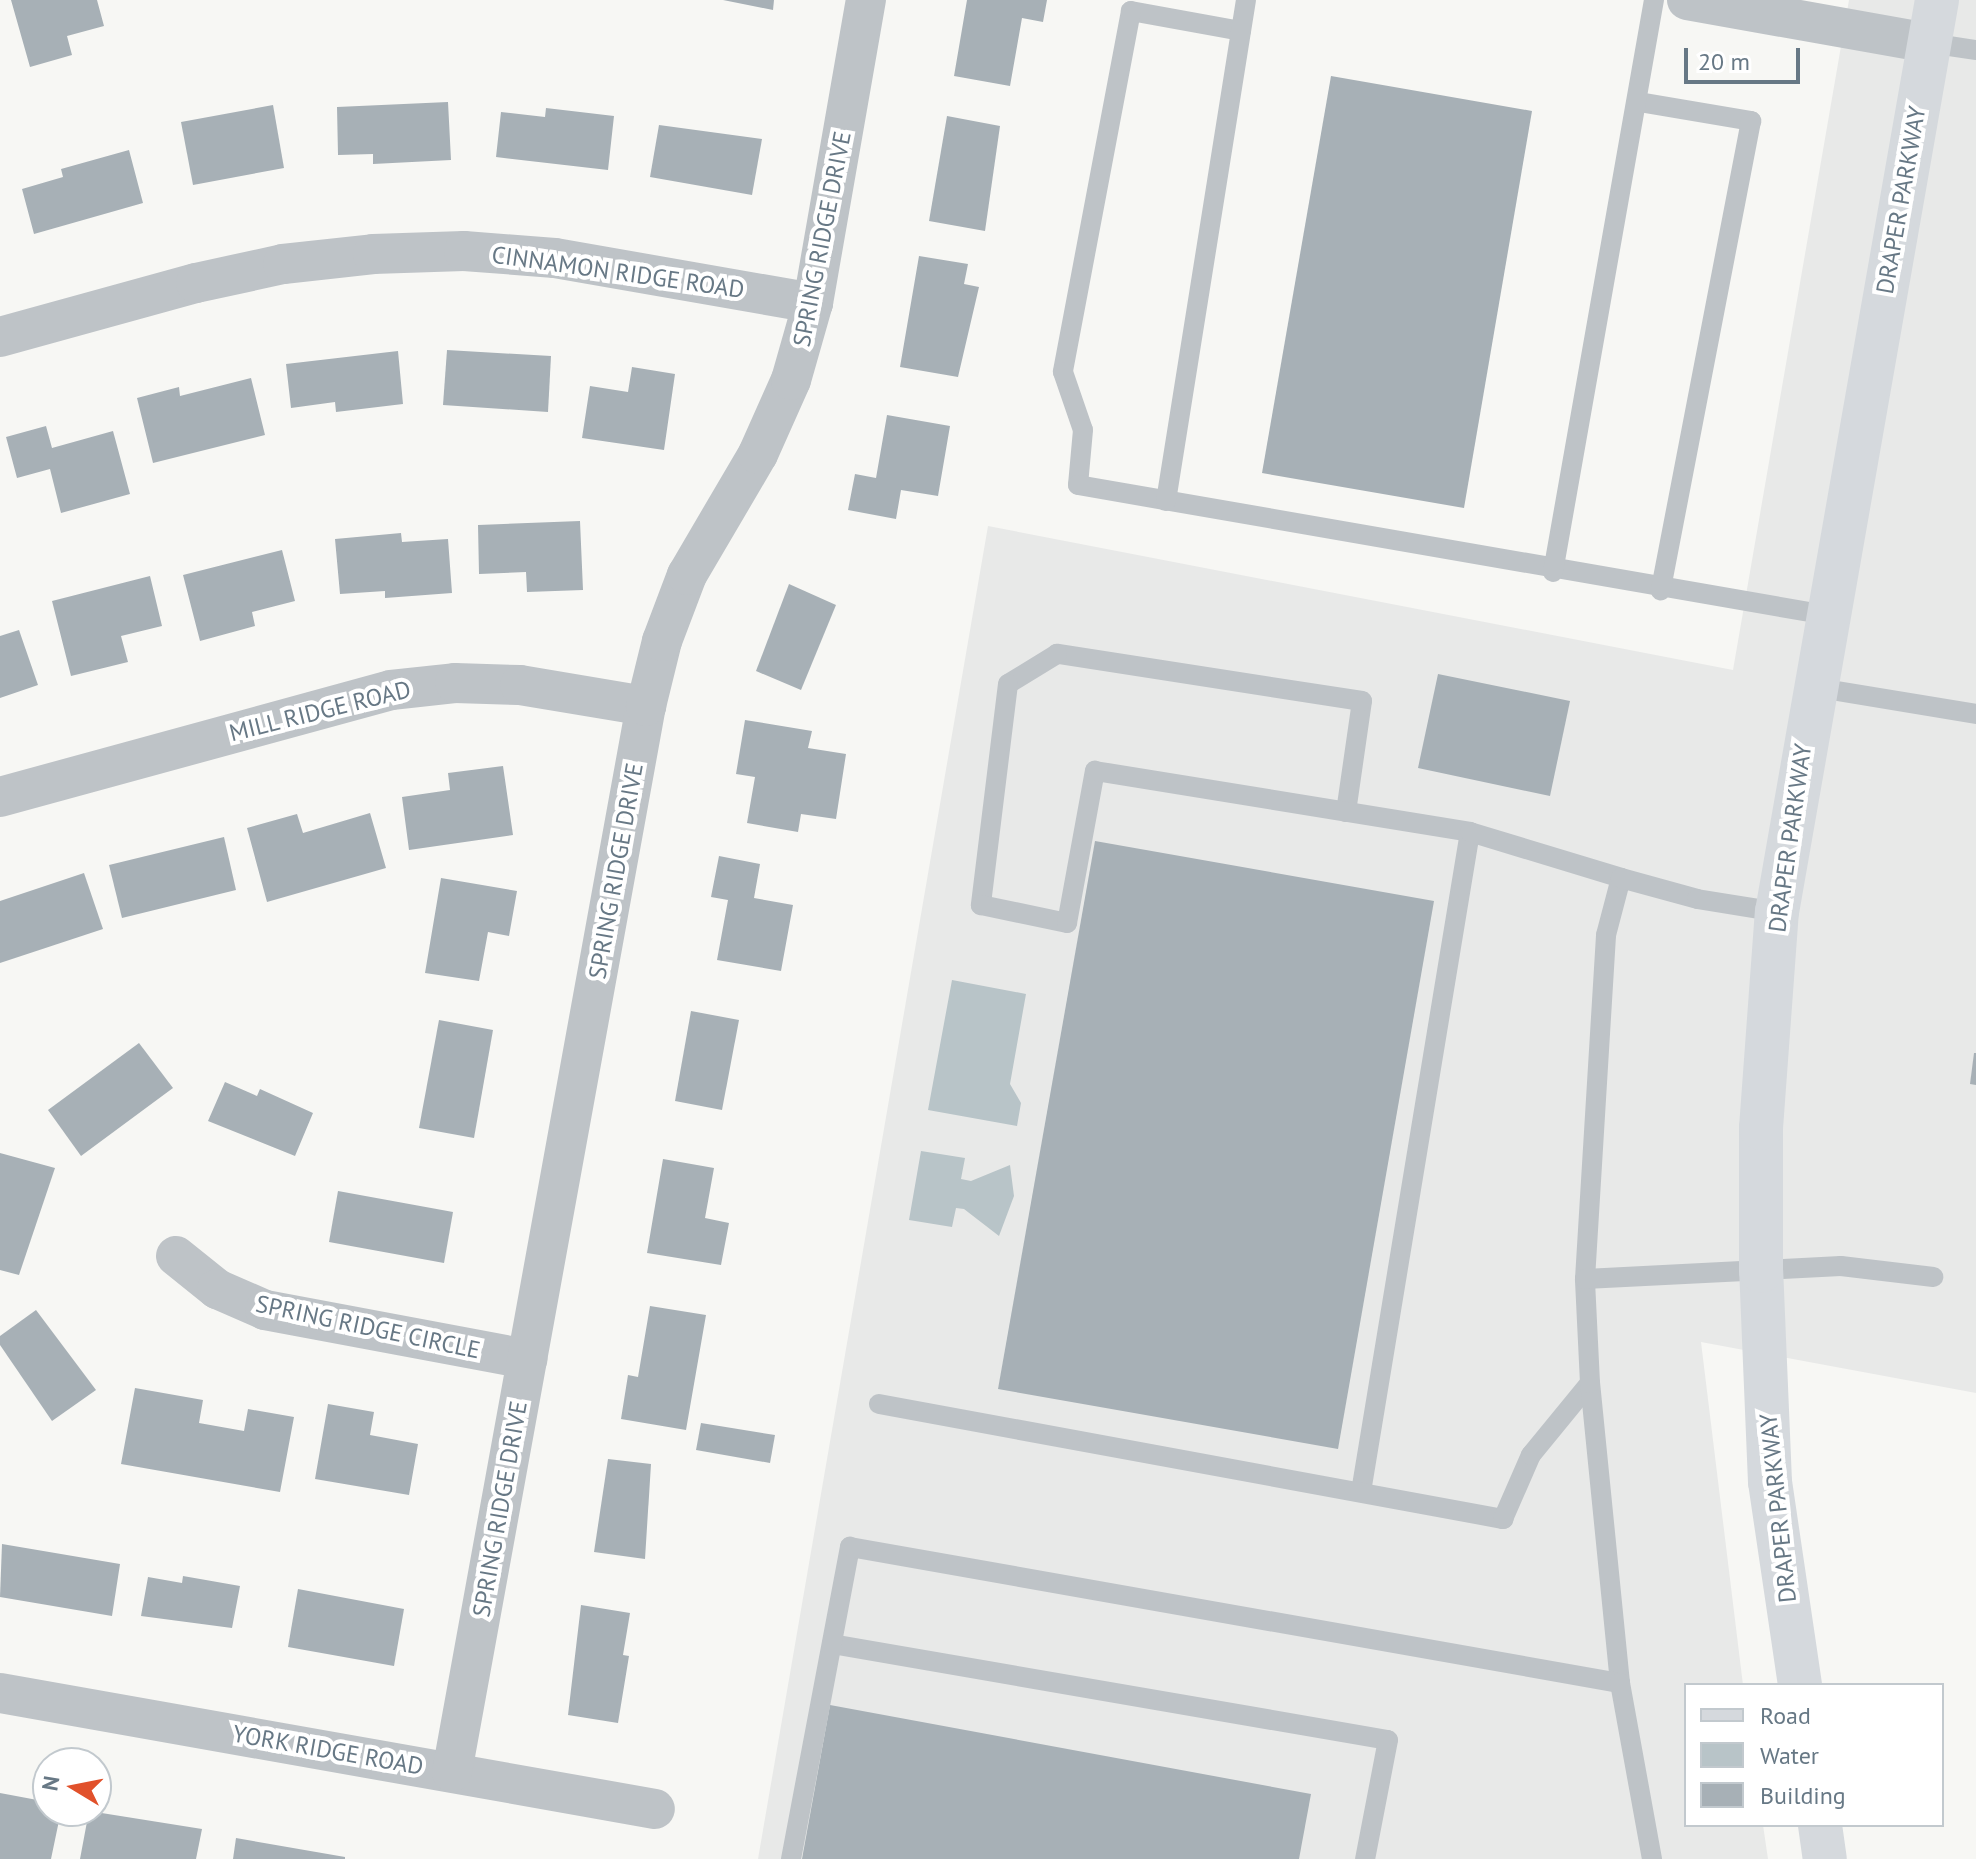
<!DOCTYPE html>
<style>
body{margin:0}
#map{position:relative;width:1976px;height:1859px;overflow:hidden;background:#f7f7f4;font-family:"PT Sans",sans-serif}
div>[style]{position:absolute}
.built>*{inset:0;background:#e8e9e8}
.water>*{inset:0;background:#b8c4c8}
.building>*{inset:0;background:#a7b0b6}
.lane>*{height:20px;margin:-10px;padding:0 10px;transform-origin:10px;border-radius:10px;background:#bec3c7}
.street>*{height:40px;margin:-20px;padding:0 20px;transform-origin:20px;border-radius:20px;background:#bec3c7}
.primary>*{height:44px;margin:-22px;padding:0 22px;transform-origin:22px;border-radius:22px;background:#d5d9dd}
span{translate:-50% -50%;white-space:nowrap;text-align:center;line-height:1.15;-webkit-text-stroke:8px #fff;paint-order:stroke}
.street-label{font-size:24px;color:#677885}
.legend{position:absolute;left:1684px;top:1683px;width:260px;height:144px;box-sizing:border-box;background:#fff;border:2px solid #c2c9ce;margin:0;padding:10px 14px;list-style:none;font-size:24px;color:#677885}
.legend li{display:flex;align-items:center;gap:16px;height:40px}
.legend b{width:40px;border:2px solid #c2c9ce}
.north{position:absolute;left:32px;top:1747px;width:80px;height:80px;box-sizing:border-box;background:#fff;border:2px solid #c2c9ce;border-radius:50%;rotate:280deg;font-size:22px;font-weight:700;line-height:32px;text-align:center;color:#677885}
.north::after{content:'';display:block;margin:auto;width:28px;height:36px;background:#e1512b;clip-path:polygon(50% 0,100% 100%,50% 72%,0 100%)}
.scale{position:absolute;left:1684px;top:48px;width:116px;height:36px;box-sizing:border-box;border:4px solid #677885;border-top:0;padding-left:10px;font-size:24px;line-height:28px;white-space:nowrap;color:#677885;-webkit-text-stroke:6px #fff;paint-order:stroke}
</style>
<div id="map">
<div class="built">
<div style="clip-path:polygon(1849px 0,1976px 0,1976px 1393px,1701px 1342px,1743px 1685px,1686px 1685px,1686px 1825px,1763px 1825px,1768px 1859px,758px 1859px,988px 526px,1733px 670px)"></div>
</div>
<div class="water">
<div style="clip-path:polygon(952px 980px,1026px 994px,1010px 1084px,1021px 1103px,1017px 1126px,928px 1110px)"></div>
<div style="clip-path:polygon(921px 1151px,965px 1158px,961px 1179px,971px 1181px,1010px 1165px,1014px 1196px,999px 1236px,964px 1209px,956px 1208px,952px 1227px,909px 1220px)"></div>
</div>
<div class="building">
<div style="clip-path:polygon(11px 0,97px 0,104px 26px,67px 36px,72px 55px,30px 67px)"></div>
<div style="clip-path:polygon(723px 0,774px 0,773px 10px)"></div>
<div style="clip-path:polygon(967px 0,1047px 0,1043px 22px,1022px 18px,1010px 86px,954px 76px)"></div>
<div style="clip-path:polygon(1331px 76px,1532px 111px,1464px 508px,1262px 473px)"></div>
<div style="clip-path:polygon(448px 102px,451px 160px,373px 164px,373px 154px,338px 155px,337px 107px)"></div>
<div style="clip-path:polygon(273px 105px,284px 168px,193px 185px,181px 122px)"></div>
<div style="clip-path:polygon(546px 108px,614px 116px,608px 170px,496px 157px,501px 112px,545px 117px)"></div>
<div style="clip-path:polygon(947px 116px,1000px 126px,985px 231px,929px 221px)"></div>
<div style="clip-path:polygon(659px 125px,762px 139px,752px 195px,650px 177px)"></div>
<div style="clip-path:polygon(129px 150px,143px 203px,34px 234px,22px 189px,63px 177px,61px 169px)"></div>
<div style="clip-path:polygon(919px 256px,968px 264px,964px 284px,979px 287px,958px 377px,900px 367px)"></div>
<div style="clip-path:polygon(447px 350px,551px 356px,548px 412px,443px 405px)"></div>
<div style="clip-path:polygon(398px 351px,403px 404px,336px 412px,335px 402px,291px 408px,286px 364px)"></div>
<div style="clip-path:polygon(632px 367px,675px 374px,664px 450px,582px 438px,590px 386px,628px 392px)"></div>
<div style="clip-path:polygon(251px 378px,265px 435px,153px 463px,137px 398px,179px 387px,180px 396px)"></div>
<div style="clip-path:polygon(887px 415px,950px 426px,938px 496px,901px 490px,896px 519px,848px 510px,855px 474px,876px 478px)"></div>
<div style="clip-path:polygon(46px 426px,52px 448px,113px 431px,130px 494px,61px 513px,50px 469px,17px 478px,6px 437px)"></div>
<div style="clip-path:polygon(580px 521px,583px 590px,527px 592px,526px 572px,479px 574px,478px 525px)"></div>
<div style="clip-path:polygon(401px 533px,402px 542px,448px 539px,452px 593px,385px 598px,385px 591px,340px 594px,335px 539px)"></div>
<div style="clip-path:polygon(282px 550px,295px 601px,252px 612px,255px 626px,200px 641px,183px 575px)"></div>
<div style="clip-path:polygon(150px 576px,162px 626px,121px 636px,128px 662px,71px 676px,52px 601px)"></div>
<div style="clip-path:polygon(789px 584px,836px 605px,801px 690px,756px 671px)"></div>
<div style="clip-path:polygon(19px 630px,38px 685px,0 698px,0 636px)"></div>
<div style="clip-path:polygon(1438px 674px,1570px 701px,1550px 796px,1418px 768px)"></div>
<div style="clip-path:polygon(745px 720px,812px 731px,808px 748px,846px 754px,836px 819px,801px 814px,798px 832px,747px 823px,755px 777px,736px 774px)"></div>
<div style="clip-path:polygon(503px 766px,513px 835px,409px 850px,402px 797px,450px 790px,448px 773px)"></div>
<div style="clip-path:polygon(370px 813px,386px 868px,267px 902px,247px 828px,297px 814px,303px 833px)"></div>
<div style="clip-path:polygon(224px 837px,236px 890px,122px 918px,109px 865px)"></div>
<div style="clip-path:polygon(1095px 841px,1434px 901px,1338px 1449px,998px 1389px)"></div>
<div style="clip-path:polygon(719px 856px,760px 864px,754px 898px,793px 905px,781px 971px,717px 960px,728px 900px,711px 897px)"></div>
<div style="clip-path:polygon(84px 873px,103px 929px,0 963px,0 901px)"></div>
<div style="clip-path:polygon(441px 878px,517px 891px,509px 936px,488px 932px,479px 981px,425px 973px)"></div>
<div style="clip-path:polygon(691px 1011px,739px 1020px,722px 1110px,675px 1101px)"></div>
<div style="clip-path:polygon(439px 1020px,493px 1030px,474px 1138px,419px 1128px)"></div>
<div style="clip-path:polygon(139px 1043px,173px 1088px,81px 1156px,48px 1110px)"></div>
<div style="clip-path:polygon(1974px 1053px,1976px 1053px,1976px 1085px,1970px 1084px)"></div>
<div style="clip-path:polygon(225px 1082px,257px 1096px,260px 1089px,313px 1113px,295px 1156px,208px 1121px)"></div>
<div style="clip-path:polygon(0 1153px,55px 1168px,19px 1275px,0 1270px)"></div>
<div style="clip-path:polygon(663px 1159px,714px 1168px,705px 1218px,729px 1223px,721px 1265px,647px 1253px)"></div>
<div style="clip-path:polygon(338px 1191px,453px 1212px,444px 1263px,329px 1242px)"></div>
<div style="clip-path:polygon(650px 1306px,706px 1315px,686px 1430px,621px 1419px,628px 1375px,638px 1377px)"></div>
<div style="clip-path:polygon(36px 1310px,96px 1390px,52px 1421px,0 1345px,0 1336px)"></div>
<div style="clip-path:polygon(135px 1388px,203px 1400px,199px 1423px,244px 1431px,248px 1409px,294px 1417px,280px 1492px,121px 1464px)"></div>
<div style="clip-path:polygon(328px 1404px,374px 1412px,370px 1435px,418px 1444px,409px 1495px,315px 1479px)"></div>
<div style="clip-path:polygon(701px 1423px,775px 1435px,770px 1463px,696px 1450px)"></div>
<div style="clip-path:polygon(608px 1459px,651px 1464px,645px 1559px,594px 1552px)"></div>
<div style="clip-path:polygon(2px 1544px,120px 1564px,112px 1616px,0 1597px)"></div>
<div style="clip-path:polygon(183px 1576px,240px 1586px,232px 1628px,141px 1616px,148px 1577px,182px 1583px)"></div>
<div style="clip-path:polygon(298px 1589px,404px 1609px,394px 1666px,288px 1647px)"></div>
<div style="clip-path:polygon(581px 1605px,630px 1613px,623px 1655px,629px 1656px,618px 1723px,568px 1715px)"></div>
<div style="clip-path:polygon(830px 1705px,1311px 1794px,1299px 1859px,802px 1859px)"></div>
<div style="clip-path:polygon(0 1793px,48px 1802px,48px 1811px,61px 1811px,51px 1859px,0 1859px)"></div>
<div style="clip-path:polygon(89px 1811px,202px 1829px,196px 1859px,80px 1859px)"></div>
<div style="clip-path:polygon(236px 1838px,345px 1857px,345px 1859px,233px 1859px)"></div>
</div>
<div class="lane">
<div style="left:1241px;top:31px;width:112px;rotate:-169.7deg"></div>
<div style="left:1131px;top:11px;width:367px;rotate:100.7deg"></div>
<div style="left:1063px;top:372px;width:61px;rotate:71deg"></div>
<div style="left:1083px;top:430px;width:55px;rotate:95.2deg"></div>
<div style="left:1078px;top:485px;width:760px;rotate:9.85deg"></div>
<div style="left:1929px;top:43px;width:48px;rotate:8.5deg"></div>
<div style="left:1639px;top:102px;width:114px;rotate:9.6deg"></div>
<div style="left:1751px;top:121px;width:478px;rotate:100.9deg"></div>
<div style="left:1166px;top:501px;width:507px;rotate:-80.93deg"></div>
<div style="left:1553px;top:572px;width:581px;rotate:-79.99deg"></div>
<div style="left:1813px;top:687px;width:165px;rotate:9.4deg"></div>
<div style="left:1346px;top:812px;width:112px;rotate:-81.8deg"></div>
<div style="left:1362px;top:701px;width:309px;rotate:-171.2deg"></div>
<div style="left:1057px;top:654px;width:57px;rotate:148.5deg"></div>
<div style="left:1008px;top:684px;width:223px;rotate:97deg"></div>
<div style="left:981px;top:905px;width:88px;rotate:11.8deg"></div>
<div style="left:1067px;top:923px;width:155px;rotate:-79.6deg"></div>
<div style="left:1095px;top:771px;width:380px;rotate:9.2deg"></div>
<div style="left:1470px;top:832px;width:669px;rotate:99.38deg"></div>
<div style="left:1470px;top:832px;width:158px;rotate:16.9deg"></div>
<div style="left:1585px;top:1279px;width:345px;rotate:-86.5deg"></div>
<div style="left:1606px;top:935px;width:59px;rotate:-75.3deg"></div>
<div style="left:1621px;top:878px;width:79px;rotate:15.4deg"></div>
<div style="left:1697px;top:899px;width:81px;rotate:9.2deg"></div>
<div style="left:879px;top:1404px;width:635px;rotate:10.44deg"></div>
<div style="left:1503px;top:1519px;width:70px;rotate:-66.4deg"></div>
<div style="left:1531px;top:1455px;width:93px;rotate:-50.7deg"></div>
<div style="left:832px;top:1644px;width:564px;rotate:9.8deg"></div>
<div style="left:1388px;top:1740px;width:121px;rotate:100.9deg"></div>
<div style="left:1620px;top:1683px;width:301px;rotate:-95.7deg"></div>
<div style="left:1590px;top:1383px;width:104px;rotate:-92.8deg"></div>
<div style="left:1585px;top:1279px;width:256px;rotate:-2.9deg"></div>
<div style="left:1841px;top:1266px;width:93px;rotate:6.8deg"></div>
<div style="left:791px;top:1859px;width:318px;rotate:-79.3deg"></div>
<div style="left:850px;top:1547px;width:782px;rotate:10.02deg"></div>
<div style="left:1620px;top:1683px;width:179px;rotate:79.7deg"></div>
</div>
<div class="street">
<div style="left:1687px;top:0;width:246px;rotate:10.1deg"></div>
<div style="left:0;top:337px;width:203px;rotate:-15.4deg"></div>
<div style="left:196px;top:283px;width:89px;rotate:-12.3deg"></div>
<div style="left:283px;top:264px;width:91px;rotate:-6.3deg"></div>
<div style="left:373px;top:254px;width:91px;rotate:-1.9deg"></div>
<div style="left:464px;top:251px;width:91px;rotate:4.4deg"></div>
<div style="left:555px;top:258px;width:262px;rotate:9.9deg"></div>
<div style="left:0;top:797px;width:405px;rotate:-15.3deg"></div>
<div style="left:391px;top:690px;width:64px;rotate:-6.2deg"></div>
<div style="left:455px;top:683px;width:65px;rotate:1.8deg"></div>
<div style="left:520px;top:685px;width:128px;rotate:9.5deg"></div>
<div style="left:176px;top:1256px;width:53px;rotate:38.8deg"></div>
<div style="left:217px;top:1289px;width:52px;rotate:23.6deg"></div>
<div style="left:265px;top:1310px;width:267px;rotate:10.6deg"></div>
<div style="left:0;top:1693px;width:665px;rotate:10.04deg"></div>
<div style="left:452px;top:1772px;width:1084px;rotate:-79.69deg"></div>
<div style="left:646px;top:706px;width:67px;rotate:-76.2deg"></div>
<div style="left:662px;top:641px;width:71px;rotate:-69.3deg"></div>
<div style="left:687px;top:575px;width:140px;rotate:-59.6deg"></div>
<div style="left:758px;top:454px;width:81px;rotate:-66deg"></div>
<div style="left:791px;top:380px;width:80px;rotate:-74.1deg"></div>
<div style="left:813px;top:303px;width:308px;rotate:-80.1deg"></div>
</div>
<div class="primary">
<div style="left:1800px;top:1685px;width:205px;rotate:-98.4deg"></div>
<div style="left:1770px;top:1482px;width:211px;rotate:-92.4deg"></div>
<div style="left:1761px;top:1271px;width:143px;rotate:-90deg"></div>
<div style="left:1761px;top:1128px;width:217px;rotate:-85.8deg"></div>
<div style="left:1777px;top:912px;width:926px;rotate:-80.05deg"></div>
<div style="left:1820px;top:1825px;width:34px;rotate:82deg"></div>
</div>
<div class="street-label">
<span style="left:1901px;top:200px;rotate:-80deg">DRAPER PARKWAY</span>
<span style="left:822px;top:239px;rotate:-79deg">SPRING RIDGE DRIVE</span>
<span style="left:618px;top:272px;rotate:8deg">CINNAMON RIDGE ROAD</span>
<span style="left:320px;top:711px;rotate:-14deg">MILL RIDGE ROAD</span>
<span style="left:1790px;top:838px;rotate:-82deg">DRAPER PARKWAY</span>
<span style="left:616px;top:871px;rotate:-80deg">SPRING RIDGE DRIVE</span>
<span style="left:368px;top:1327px;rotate:12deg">SPRING RIDGE CIRCLE</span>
<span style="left:1778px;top:1508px;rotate:-96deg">DRAPER PARKWAY</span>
<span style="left:500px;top:1509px;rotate:-80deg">SPRING RIDGE DRIVE</span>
<span style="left:328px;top:1750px;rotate:10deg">YORK RIDGE ROAD</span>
</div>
<ul class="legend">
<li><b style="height:10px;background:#d5d9dd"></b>Road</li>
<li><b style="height:22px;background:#b8c4c8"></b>Water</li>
<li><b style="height:22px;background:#a7b0b6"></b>Building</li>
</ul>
<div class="north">N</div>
<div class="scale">20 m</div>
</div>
